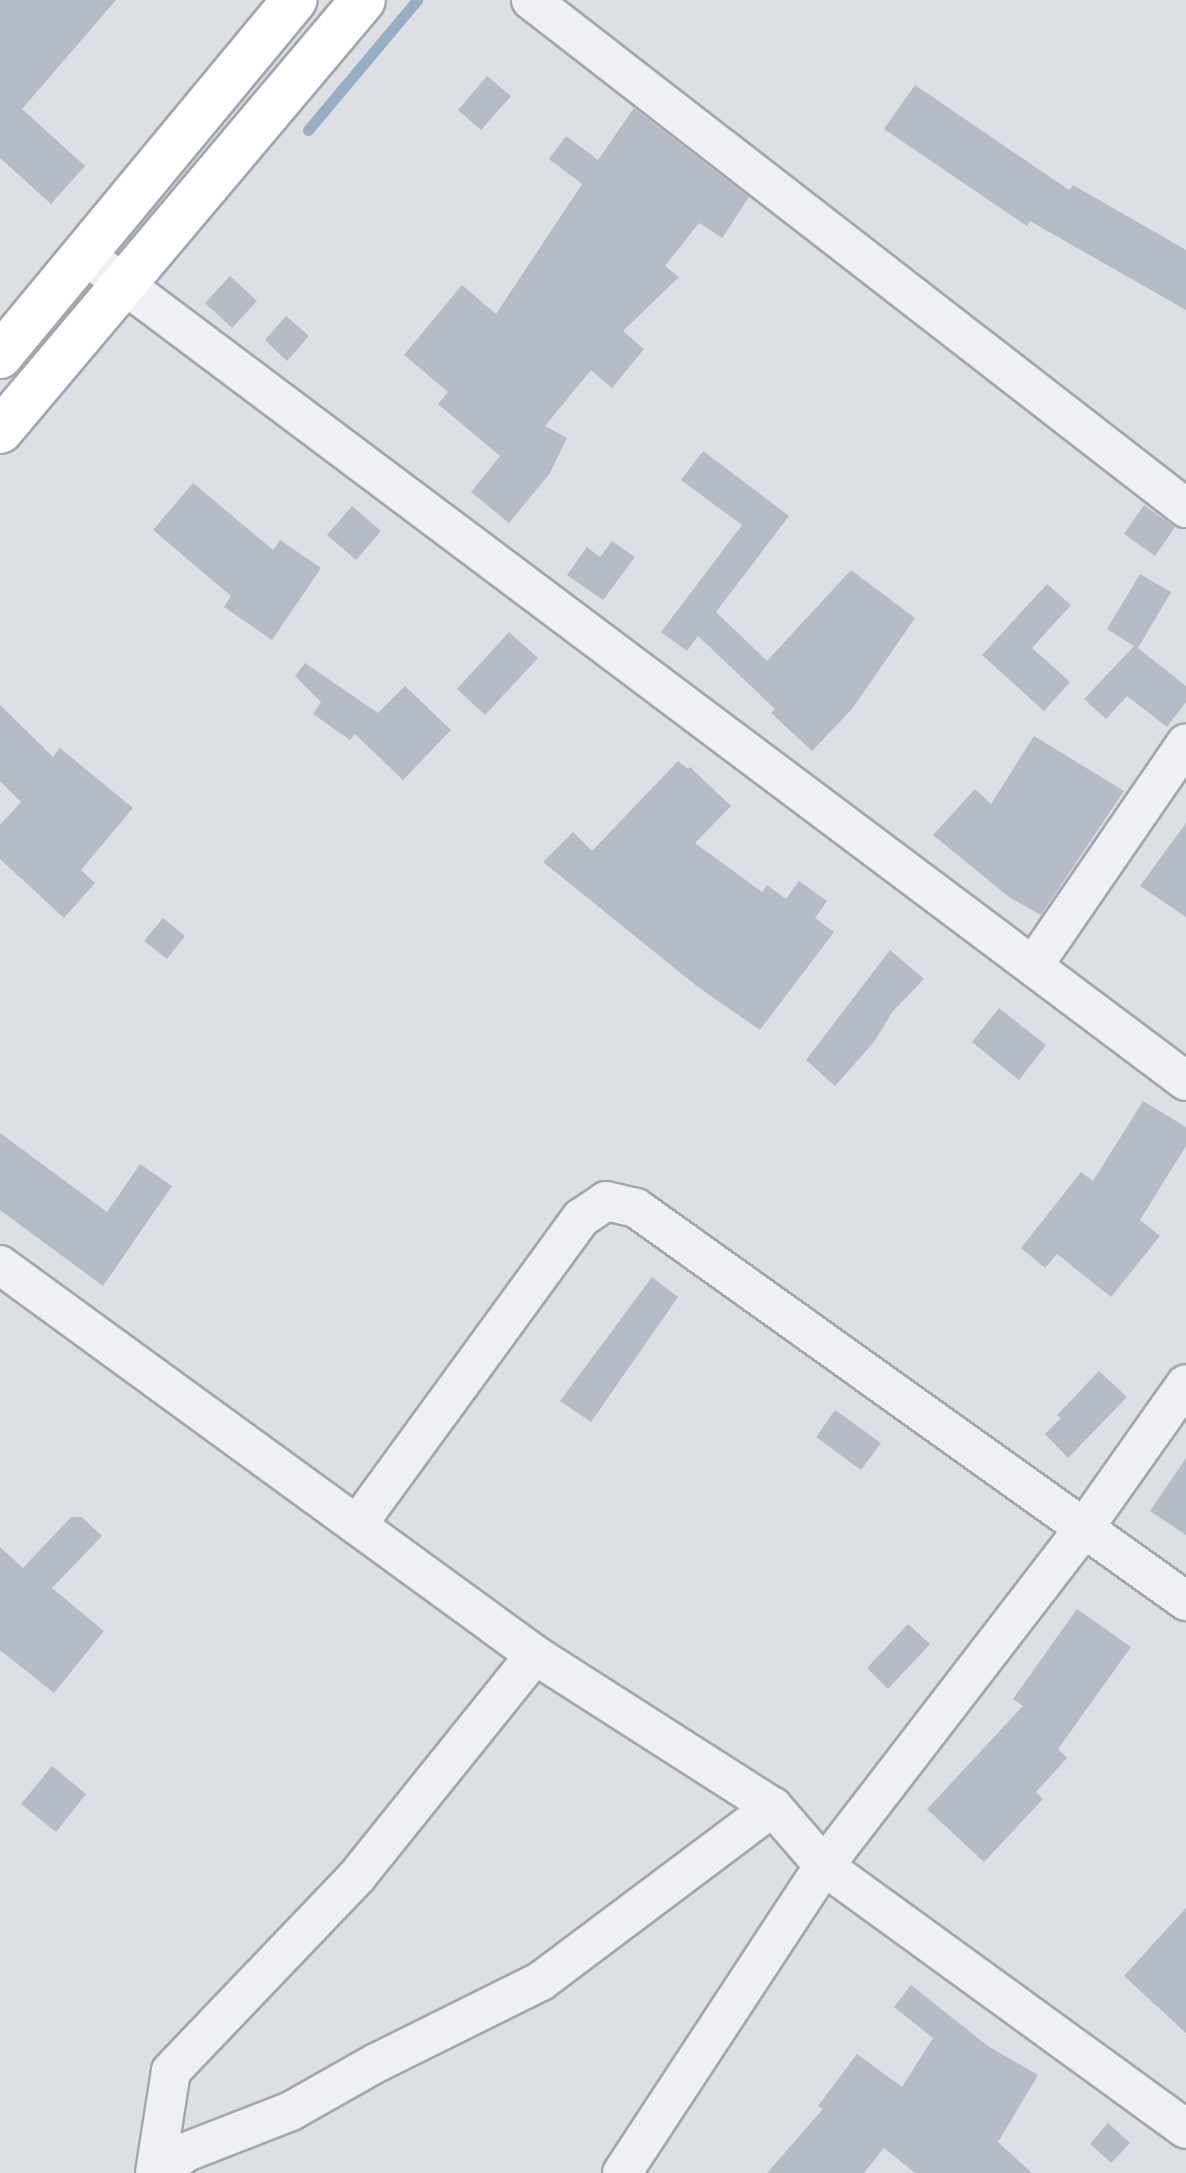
<!DOCTYPE html>
<style>
body{margin:0}
#map{position:relative;width:1186px;height:2173px;overflow:hidden;background:#dce0e5;font-family:"Space Grotesk",sans-serif}
div>[style]{position:absolute}
.stream>*{height:11px;margin:-5.5px;padding:0 5.5px;transform-origin:5.5px;border-radius:5.5px;background:#98aec4}
.building>*{inset:0;background:#b6bcc5}
.roads{filter:drop-shadow(2px 0 #a2a7ae) drop-shadow(-2px 0 #a2a7ae) drop-shadow(0 2px #a2a7ae) drop-shadow(0 -2px #a2a7ae)}
.street>*{height:38px;margin:-19px;padding:0 19px;transform-origin:19px;border-radius:19px;background:#eef0f4}
.primary>*{height:44px;margin:-22px;padding:0 22px;transform-origin:22px;border-radius:22px;background:#fff}
span{translate:-50% -50%;white-space:nowrap;text-align:center;line-height:1.15;-webkit-text-stroke:7px #ebeef3;paint-order:stroke}
</style>
<div id="map">
<div class="stream">
<div style="left:308px;top:130px;width:170px;rotate:-50deg"></div>
</div>
<div class="building">
<div style="clip-path:polygon(0 0,116px 0,22px 109px,85px 166px,51px 204px,0 158px)"></div>
<div style="clip-path:polygon(487px 76px,511px 96px,481px 130px,458px 110px)"></div>
<div style="clip-path:polygon(915px 85px,1069px 190px,1073px 185px,1186px 250px,1186px 310px,1030px 221px,1027px 226px,884px 129px)"></div>
<div style="clip-path:polygon(634px 108px,749px 197px,722px 238px,699px 223px,665px 266px,679px 277px,623px 331px,644px 349px,612px 388px,591px 370px,545px 426px,567px 438px,550px 473px,509px 523px,471px 492px,500px 456px,438px 404px,448px 392px,404px 355px,462px 285px,496px 314px,582px 184px,549px 159px,566px 136px,598px 160px)"></div>
<div style="clip-path:polygon(230px 276px,257px 301px,232px 328px,205px 303px)"></div>
<div style="clip-path:polygon(286px 316px,309px 336px,287px 361px,265px 340px)"></div>
<div style="clip-path:polygon(703px 451px,789px 516px,716px 612px,767px 661px,851px 570px,915px 618px,852px 709px,812px 751px,771px 713px,775px 709px,698px 636px,687px 651px,661px 632px,742px 525px,681px 480px)"></div>
<div style="clip-path:polygon(193px 483px,273px 550px,280px 540px,321px 568px,272px 640px,224px 607px,231px 596px,153px 530px)"></div>
<div style="clip-path:polygon(1144px 505px,1175px 527px,1155px 556px,1124px 534px)"></div>
<div style="clip-path:polygon(352px 506px,381px 531px,356px 560px,327px 535px)"></div>
<div style="clip-path:polygon(612px 541px,635px 557px,603px 600px,567px 575px,587px 547px,600px 557px)"></div>
<div style="clip-path:polygon(1140px 574px,1171px 592px,1138px 648px,1186px 686px,1186px 702px,1167px 727px,1127px 696px,1106px 719px,1084px 699px,1134px 646px,1107px 629px)"></div>
<div style="clip-path:polygon(1047px 584px,1071px 605px,1032px 648px,1070px 682px,1044px 711px,982px 655px)"></div>
<div style="clip-path:polygon(509px 632px,538px 658px,485px 715px,457px 689px)"></div>
<div style="clip-path:polygon(305px 663px,378px 713px,405px 686px,451px 730px,403px 780px,355px 734px,350px 740px,313px 714px,321px 702px,295px 676px)"></div>
<div style="clip-path:polygon(0 705px,53px 757px,60px 748px,133px 808px,81px 870px,95px 883px,64px 918px,0 859px,0 825px,21px 802px,0 781px)"></div>
<div style="clip-path:polygon(1034px 736px,1124px 791px,1041px 915px,1009px 897px,933px 835px,975px 789px,991px 804px)"></div>
<div style="clip-path:polygon(678px 761px,688px 769px,690px 767px,731px 806px,695px 843px,762px 892px,767px 885px,786px 899px,799px 881px,827px 901px,815px 918px,834px 932px,760px 1030px,698px 987px,543px 862px,573px 832px,592px 851px)"></div>
<div style="clip-path:polygon(1186px 823px,1186px 917px,1140px 886px)"></div>
<div style="clip-path:polygon(163px 918px,185px 936px,167px 959px,144px 941px)"></div>
<div style="clip-path:polygon(890px 950px,924px 979px,893px 1011px,874px 1042px,835px 1086px,806px 1060px)"></div>
<div style="clip-path:polygon(999px 1008px,1046px 1045px,1019px 1080px,972px 1042px)"></div>
<div style="clip-path:polygon(1143px 1101px,1186px 1127px,1186px 1146px,1140px 1220px,1160px 1236px,1111px 1297px,1057px 1254px,1045px 1268px,1021px 1248px,1081px 1172px,1093px 1181px)"></div>
<div style="clip-path:polygon(0 1133px,107px 1212px,140px 1164px,172px 1186px,103px 1286px,0 1210px)"></div>
<div style="clip-path:polygon(652px 1277px,678px 1297px,591px 1422px,560px 1401px)"></div>
<div style="clip-path:polygon(1099px 1371px,1127px 1397px,1068px 1458px,1045px 1434px,1061px 1418px,1057px 1415px)"></div>
<div style="clip-path:polygon(835px 1410px,881px 1443px,861px 1470px,816px 1437px)"></div>
<div style="clip-path:polygon(1186px 1458px,1186px 1535px,1150px 1511px)"></div>
<div style="clip-path:polygon(71px 1517px,82px 1517px,102px 1536px,52px 1588px,104px 1631px,54px 1693px,0 1650px,0 1547px,23px 1568px)"></div>
<div style="clip-path:polygon(1077px 1609px,1131px 1647px,1058px 1749px,1067px 1758px,1036px 1792px,1043px 1799px,984px 1862px,927px 1809px,1023px 1706px,1013px 1699px)"></div>
<div style="clip-path:polygon(908px 1624px,930px 1644px,888px 1689px,867px 1668px)"></div>
<div style="clip-path:polygon(52px 1766px,86px 1794px,56px 1832px,21px 1804px)"></div>
<div style="clip-path:polygon(1186px 1908px,1186px 2033px,1124px 1976px)"></div>
<div style="clip-path:polygon(911px 1985px,988px 2046px,1038px 2075px,998px 2142px,1032px 2173px,915px 2173px,884px 2148px,864px 2173px,767px 2173px,823px 2109px,818px 2106px,857px 2054px,902px 2087px,933px 2038px,894px 2007px)"></div>
<div style="clip-path:polygon(1108px 2123px,1130px 2143px,1111px 2163px,1090px 2144px)"></div>
</div>
<div class="roads">
<div class="street">
<div style="left:531px;top:0;width:829px;rotate:37.8deg"></div>
<div style="left:85px;top:255px;width:1376px;rotate:36.88deg"></div>
<div style="left:1033px;top:966px;width:270px;rotate:-55.5deg"></div>
<div style="left:0;top:1265px;width:662px;rotate:36.09deg"></div>
<div style="left:535px;top:1655px;width:282px;rotate:32.6deg"></div>
<div style="left:773px;top:1807px;width:78px;rotate:49.2deg"></div>
<div style="left:824px;top:1866px;width:447px;rotate:36deg"></div>
<div style="left:357px;top:1525px;width:380px;rotate:-53.9deg"></div>
<div style="left:581px;top:1218px;width:30px;rotate:-34deg"></div>
<div style="left:606px;top:1201px;width:31px;rotate:13deg"></div>
<div style="left:636px;top:1208px;width:676px;rotate:35.55deg"></div>
<div style="left:155px;top:2173px;width:103px;rotate:-81.1deg"></div>
<div style="left:171px;top:2071px;width:271px;rotate:-46.3deg"></div>
<div style="left:358px;top:1875px;width:282px;rotate:-51.2deg"></div>
<div style="left:159px;top:2173px;width:34px;rotate:-38deg"></div>
<div style="left:186px;top:2152px;width:113px;rotate:-21.3deg"></div>
<div style="left:291px;top:2111px;width:98px;rotate:-29.5deg"></div>
<div style="left:376px;top:2063px;width:184px;rotate:-26.4deg"></div>
<div style="left:541px;top:1981px;width:290px;rotate:-36.9deg"></div>
<div style="left:622px;top:2173px;width:367px;rotate:-56.7deg"></div>
<div style="left:824px;top:1866px;width:426px;rotate:-52.4deg"></div>
<div style="left:1084px;top:1528px;width:176px;rotate:-54.7deg"></div>
</div>
<div class="primary">
<div style="left:0;top:356px;width:462px;rotate:-50.4deg"></div>
<div style="left:0;top:431px;width:563px;rotate:-49.89deg"></div>
</div>
</div>
</div>
